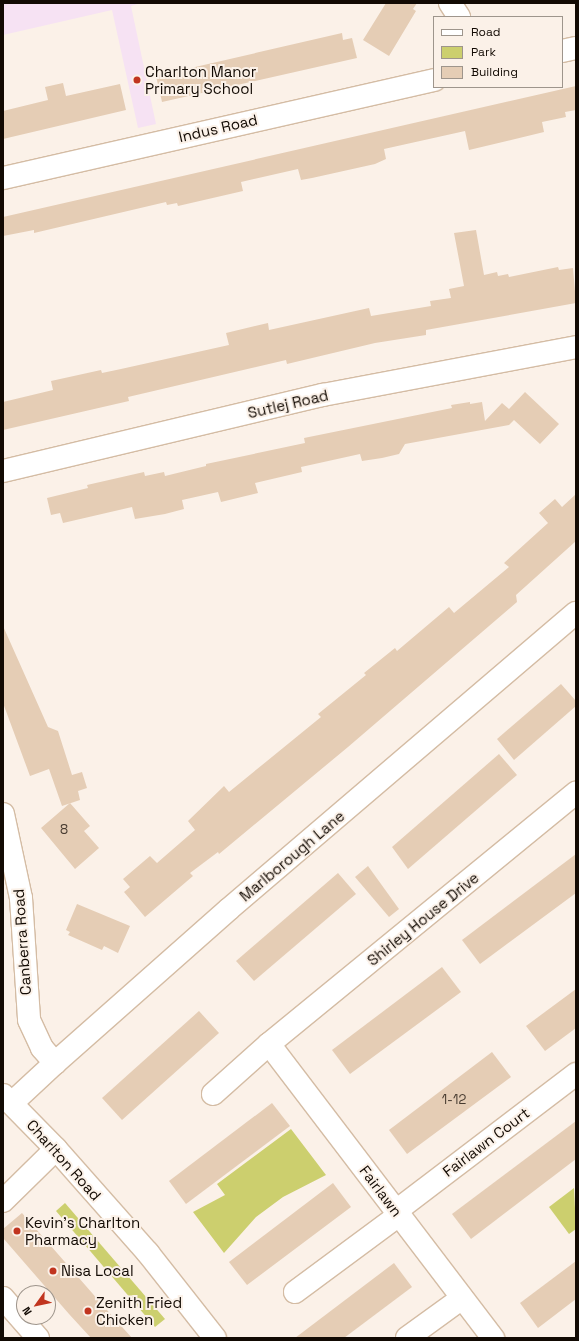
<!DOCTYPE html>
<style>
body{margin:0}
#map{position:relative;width:579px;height:1341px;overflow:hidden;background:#fbf1e8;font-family:"Space Grotesk",sans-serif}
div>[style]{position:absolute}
.education>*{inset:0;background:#f6e2f3}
.green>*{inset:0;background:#cccf6e}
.building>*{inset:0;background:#e5cdb5}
.roads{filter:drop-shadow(1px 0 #d4bca4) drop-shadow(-1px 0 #d4bca4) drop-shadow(0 1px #d4bca4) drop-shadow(0 -1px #d4bca4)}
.minor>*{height:22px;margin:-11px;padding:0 11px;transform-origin:11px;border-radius:11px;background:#fff}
.tertiary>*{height:22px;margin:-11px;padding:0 11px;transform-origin:11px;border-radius:11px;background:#fff}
.secondary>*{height:22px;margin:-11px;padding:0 11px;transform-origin:11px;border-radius:11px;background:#fff}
.dots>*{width:11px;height:11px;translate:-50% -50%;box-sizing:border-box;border:2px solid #fbf1e8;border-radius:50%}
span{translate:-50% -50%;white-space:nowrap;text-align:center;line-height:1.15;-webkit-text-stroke:4px #fbf1e8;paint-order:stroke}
.number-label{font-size:13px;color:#473b30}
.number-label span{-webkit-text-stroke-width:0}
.poi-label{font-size:15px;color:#120a03}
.left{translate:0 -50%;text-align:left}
.street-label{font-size:15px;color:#120a03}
.frame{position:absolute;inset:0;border:4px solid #120a03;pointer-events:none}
.legend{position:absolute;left:433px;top:16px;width:130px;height:72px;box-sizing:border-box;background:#fbf1e8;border:1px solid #9e958c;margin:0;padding:5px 7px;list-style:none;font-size:12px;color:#120a03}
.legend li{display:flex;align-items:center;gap:8px;height:20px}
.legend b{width:20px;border:1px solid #9e958c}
.north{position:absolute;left:16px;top:1285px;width:40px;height:40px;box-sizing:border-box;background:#fbf1e8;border:1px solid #9e958c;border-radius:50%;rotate:237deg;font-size:11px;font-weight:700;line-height:16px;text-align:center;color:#120a03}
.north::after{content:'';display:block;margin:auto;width:14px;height:18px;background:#c1351f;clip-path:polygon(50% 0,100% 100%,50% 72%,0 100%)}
</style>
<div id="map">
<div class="education">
<div style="clip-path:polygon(3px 3px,141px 3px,131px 6px,156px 124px,138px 128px,112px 10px,3px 35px)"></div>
</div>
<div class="green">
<div style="clip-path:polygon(291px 1129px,326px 1175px,283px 1197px,256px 1217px,224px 1253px,193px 1212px,225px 1195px,217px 1184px)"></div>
<div style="clip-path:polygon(574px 1188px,576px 1229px,569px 1234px,549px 1207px)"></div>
<div style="clip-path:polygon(65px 1203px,165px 1319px,155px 1327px,56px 1211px)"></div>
</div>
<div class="building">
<div style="clip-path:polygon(386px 3px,417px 3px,413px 9px,416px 11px,389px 56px,363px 40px)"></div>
<div style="clip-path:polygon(342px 33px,343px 40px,352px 38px,357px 58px,162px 102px,156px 76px)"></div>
<div style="clip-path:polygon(63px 83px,66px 96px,120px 84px,126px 110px,3px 139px,3px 111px,48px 100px,45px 87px)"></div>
<div style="clip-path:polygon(576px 86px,576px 110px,565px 112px,566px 117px,542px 122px,544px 132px,469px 150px,465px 131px,384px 149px,386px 159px,375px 164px,312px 178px,301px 180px,298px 169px,241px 182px,243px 191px,178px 206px,177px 203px,167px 205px,166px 202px,34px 233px,34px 230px,3px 236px,3px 217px)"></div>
<div style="clip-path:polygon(476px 230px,484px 275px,497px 272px,498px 276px,508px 274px,509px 277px,558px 267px,559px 270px,573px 268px,576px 303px,426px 330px,426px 335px,375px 343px,287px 364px,286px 360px,128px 397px,129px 401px,3px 430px,3px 402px,53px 390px,51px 381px,101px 370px,102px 373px,121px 369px,229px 345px,226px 333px,268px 323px,269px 330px,369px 308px,371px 316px,431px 306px,430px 301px,451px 298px,449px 289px,464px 286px,454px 233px)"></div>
<div style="clip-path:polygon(525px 392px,559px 424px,540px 444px,514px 420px,509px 425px,405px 444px,399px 454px,382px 458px,362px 461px,360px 454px,301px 467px,302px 472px,255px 483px,258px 493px,221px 502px,218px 492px,182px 500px,184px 509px,165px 514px,135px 519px,132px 507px,63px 523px,60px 513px,51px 515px,47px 498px,88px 488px,87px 485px,144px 472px,145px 476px,164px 472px,165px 476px,206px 466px,206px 464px,305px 443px,304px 438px,452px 408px,451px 405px,470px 402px,470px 404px,482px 402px,485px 421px,502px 403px,509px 409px)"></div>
<div style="clip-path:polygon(576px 494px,576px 541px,516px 595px,517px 602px,348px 747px,219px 854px,218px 852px,190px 873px,193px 876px,145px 917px,124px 892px,130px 887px,123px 879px,150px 856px,157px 863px,195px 830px,188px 821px,224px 786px,229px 792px,321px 717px,318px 714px,366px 675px,364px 673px,395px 648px,397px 651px,449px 607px,454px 613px,509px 567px,504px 563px,548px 523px,539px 513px,555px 499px,562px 507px)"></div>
<div style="clip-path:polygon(3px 626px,48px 727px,58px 731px,72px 775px,82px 772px,87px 788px,78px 791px,80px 800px,62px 806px,49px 769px,30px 776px,3px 703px)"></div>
<div style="clip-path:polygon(561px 684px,576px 701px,576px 706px,514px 760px,497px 739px)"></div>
<div style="clip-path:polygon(499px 754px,517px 775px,408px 869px,392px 847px)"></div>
<div style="clip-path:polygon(70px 803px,90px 826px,84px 831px,99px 848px,75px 869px,41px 828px)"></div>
<div style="clip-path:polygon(576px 854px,576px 893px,480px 964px,462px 940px)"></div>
<div style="clip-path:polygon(368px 866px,399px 909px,389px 917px,355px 877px)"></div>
<div style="clip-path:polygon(338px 873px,356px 894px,254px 981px,236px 961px)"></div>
<div style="clip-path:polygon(77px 904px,130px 926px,118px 953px,104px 946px,102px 950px,68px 935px,70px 932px,66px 930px)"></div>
<div style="clip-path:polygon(442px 967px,461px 992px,350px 1074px,332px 1050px)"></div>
<div style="clip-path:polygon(576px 989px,576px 1028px,545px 1051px,526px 1026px)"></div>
<div style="clip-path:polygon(199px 1011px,219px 1033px,122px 1120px,102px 1098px)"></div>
<div style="clip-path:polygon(492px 1052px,511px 1077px,407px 1154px,389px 1130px)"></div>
<div style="clip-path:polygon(272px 1103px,290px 1126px,186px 1204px,169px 1181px)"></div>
<div style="clip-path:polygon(576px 1121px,576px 1159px,471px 1239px,452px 1214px)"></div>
<div style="clip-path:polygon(333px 1183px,351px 1207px,247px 1285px,229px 1262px)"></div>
<div style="clip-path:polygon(22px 1213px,114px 1318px,132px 1338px,91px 1338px,69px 1314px,3px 1238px,3px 1229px)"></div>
<div style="clip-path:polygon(576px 1261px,576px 1299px,538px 1328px,520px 1303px)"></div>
<div style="clip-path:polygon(394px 1263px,412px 1287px,344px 1338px,295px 1338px)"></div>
</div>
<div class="roads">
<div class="minor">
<div style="left:450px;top:3px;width:17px;rotate:57deg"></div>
<div style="left:562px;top:51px;width:14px;rotate:-12deg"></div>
<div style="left:3px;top:178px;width:442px;rotate:-12.8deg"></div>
<div style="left:3px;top:471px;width:329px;rotate:-13.4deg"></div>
<div style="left:323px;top:395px;width:258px;rotate:-10.7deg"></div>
<div style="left:269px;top:1044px;width:370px;rotate:52.7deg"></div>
<div style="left:55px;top:1063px;width:232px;rotate:-41.5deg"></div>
<div style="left:229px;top:909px;width:456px;rotate:-40.5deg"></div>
<div style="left:213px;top:1094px;width:75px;rotate:-41.8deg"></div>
<div style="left:269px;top:1044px;width:397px;rotate:-39.3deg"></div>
<div style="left:3px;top:1201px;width:74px;rotate:-44.5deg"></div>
<div style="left:396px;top:1211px;width:226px;rotate:-37.3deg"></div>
<div style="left:295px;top:1292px;width:129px;rotate:-36.5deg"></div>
<div style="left:3px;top:1298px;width:53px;rotate:48.8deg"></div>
<div style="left:407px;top:1338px;width:68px;rotate:-36deg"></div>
</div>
<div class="tertiary">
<div style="left:3px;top:814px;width:86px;rotate:77.9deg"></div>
<div style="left:21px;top:898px;width:122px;rotate:86.2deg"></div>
<div style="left:29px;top:1020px;width:31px;rotate:65deg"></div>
<div style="left:42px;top:1048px;width:20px;rotate:49deg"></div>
<div style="left:55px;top:1063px;width:59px;rotate:137.1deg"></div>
</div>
<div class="secondary">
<div style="left:3px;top:1095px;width:76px;rotate:45.5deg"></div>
<div style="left:56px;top:1149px;width:139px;rotate:48.5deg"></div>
<div style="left:148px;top:1253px;width:108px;rotate:51.8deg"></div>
</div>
</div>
<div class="dots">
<div style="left:137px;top:80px;background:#c1351f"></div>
<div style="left:17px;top:1231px;background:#c1351f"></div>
<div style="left:53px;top:1271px;background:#c1351f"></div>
<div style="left:88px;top:1311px;background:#c1351f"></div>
</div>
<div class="number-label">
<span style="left:64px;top:830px">8</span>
<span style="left:454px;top:1100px">1-12</span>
</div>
<div class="poi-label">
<span class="left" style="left:145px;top:80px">Charlton Manor<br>Primary School</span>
<span class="left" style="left:25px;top:1231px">Kevin's Charlton<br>Pharmacy</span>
<span class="left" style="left:61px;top:1271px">Nisa Local</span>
<span class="left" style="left:96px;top:1311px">Zenith Fried<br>Chicken</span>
</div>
<div class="street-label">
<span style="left:218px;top:128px;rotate:-13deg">Indus Road</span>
<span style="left:288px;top:404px;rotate:-13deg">Sutlej Road</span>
<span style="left:292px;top:856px;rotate:-40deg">Marlborough Lane</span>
<span style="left:423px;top:919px;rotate:-39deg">Shirley House Drive</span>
<span style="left:22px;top:942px;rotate:-94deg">Canberra Road</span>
<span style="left:486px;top:1142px;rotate:-37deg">Fairlawn Court</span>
<span style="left:64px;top:1160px;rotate:48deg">Charlton Road</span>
<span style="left:381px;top:1191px;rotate:53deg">Fairlawn</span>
</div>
<div class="frame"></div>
<ul class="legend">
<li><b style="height:5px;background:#fff"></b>Road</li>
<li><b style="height:11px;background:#cccf6e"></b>Park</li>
<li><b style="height:11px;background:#e5cdb5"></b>Building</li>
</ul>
<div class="north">N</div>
</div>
